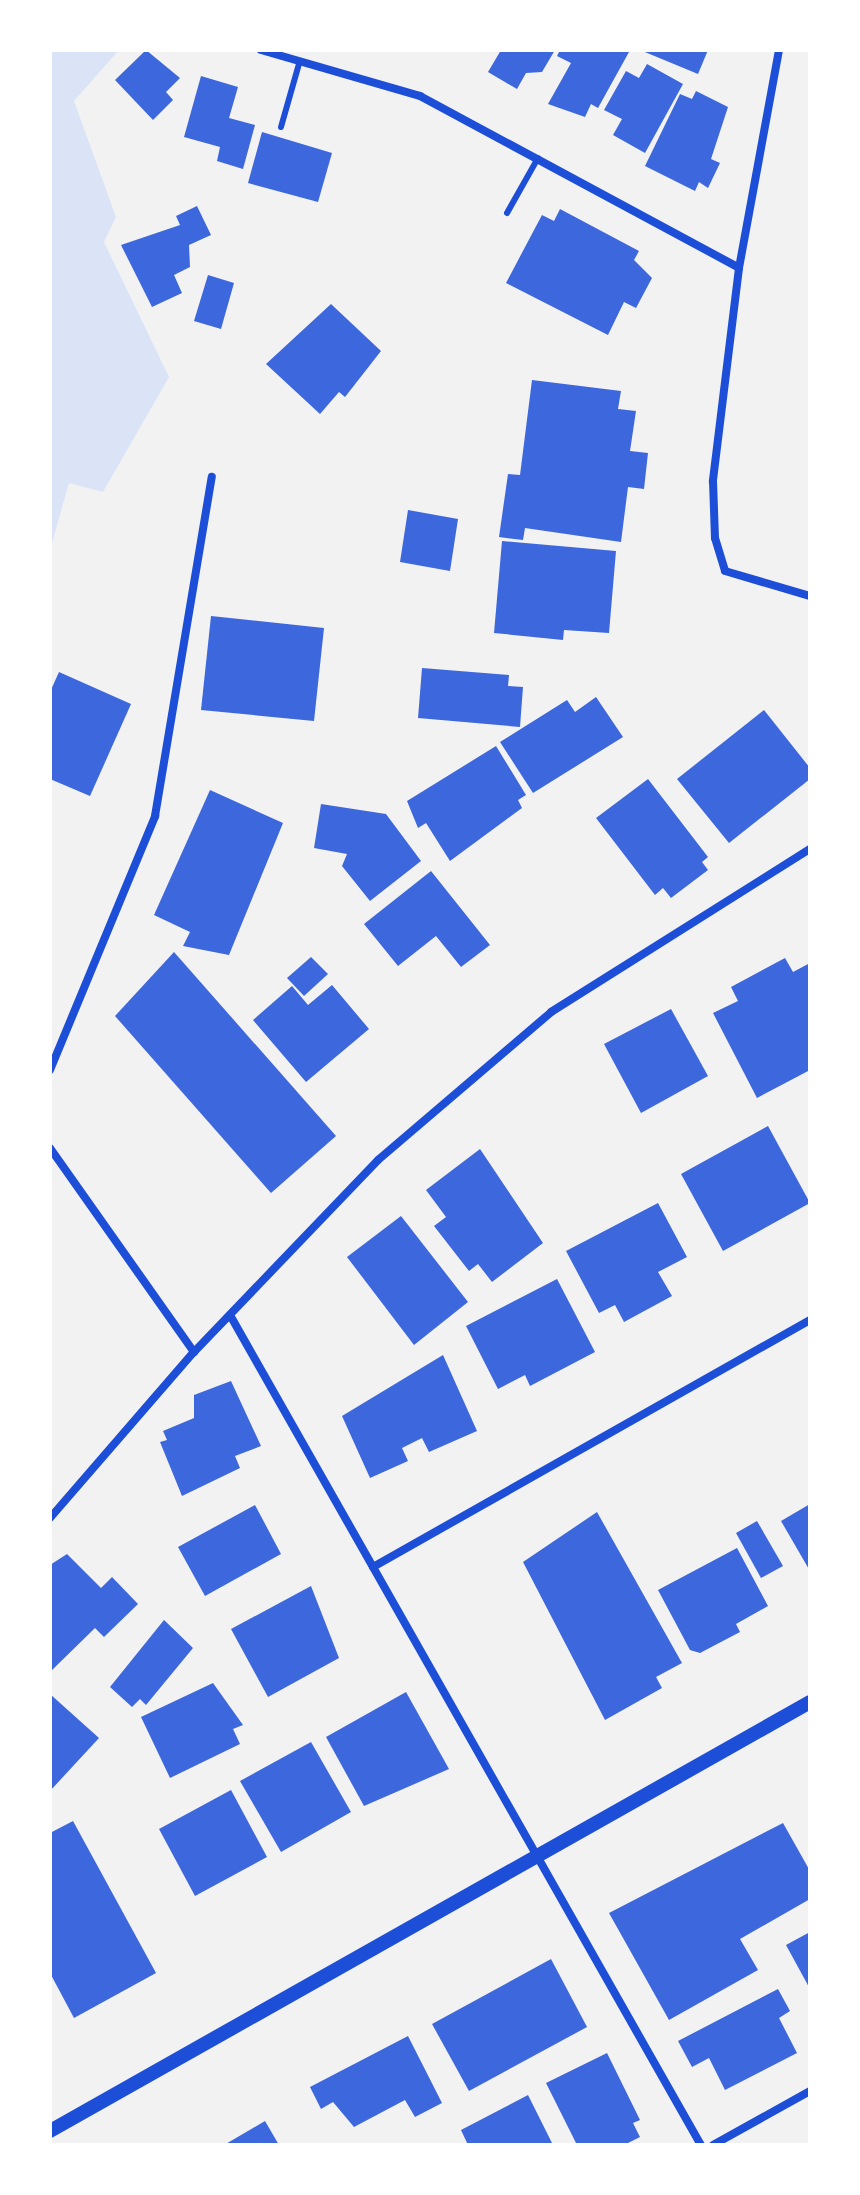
<!DOCTYPE html>
<style>
body{margin:0}
#map{position:relative;width:860px;height:2195px;overflow:hidden;background:#f2f2f2;font-family:Montserrat,sans-serif}
div>[style]{position:absolute}
.green>*{inset:0;background:#dbe4f7}
.building>*{inset:0;background:#3d67dc}
.service>*{height:6px;margin:-3px;padding:0 3px;transform-origin:3px;border-radius:3px;background:#1d4ed8}
.minor>*{height:8px;margin:-4px;padding:0 4px;transform-origin:4px;border-radius:4px;background:#1d4ed8}
.tertiary>*{height:14px;margin:-7px;padding:0 7px;transform-origin:7px;border-radius:7px;background:#1d4ed8}
span{translate:-50% -50%;white-space:nowrap;text-align:center;line-height:1.15;-webkit-text-stroke:8px #fff;paint-order:stroke}
.frame{position:absolute;inset:0;border:52px solid #fff;pointer-events:none}
</style>
<div id="map">
<div class="green">
<div style="clip-path:polygon(50px 50px,119px 50px,74px 101px,116px 217px,104px 242px,169px 377px,103px 492px,69px 483px,50px 550px)"></div>
</div>
<div class="building">
<div style="clip-path:polygon(146px 50px,180px 78px,166px 92px,173px 100px,153px 120px,115px 80px)"></div>
<div style="clip-path:polygon(501px 50px,555px 50px,542px 72px,526px 73px,517px 89px,488px 72px)"></div>
<div style="clip-path:polygon(560px 50px,629px 52px,598px 108px,591px 104px,585px 117px,548px 104px,571px 63px,557px 56px)"></div>
<div style="clip-path:polygon(640px 50px,708px 50px,698px 74px)"></div>
<div style="clip-path:polygon(647px 64px,683px 84px,645px 153px,613px 135px,622px 119px,604px 110px,626px 71px,639px 78px)"></div>
<div style="clip-path:polygon(201px 76px,238px 87px,229px 118px,255px 125px,243px 169px,217px 161px,220px 147px,184px 137px)"></div>
<div style="clip-path:polygon(696px 91px,728px 107px,711px 159px,720px 163px,708px 188px,699px 182px,695px 191px,645px 166px,680px 94px,692px 99px)"></div>
<div style="clip-path:polygon(262px 132px,332px 153px,318px 202px,248px 183px)"></div>
<div style="clip-path:polygon(197px 206px,211px 235px,189px 245px,190px 267px,174px 275px,182px 293px,152px 307px,121px 245px,180px 225px,176px 216px)"></div>
<div style="clip-path:polygon(560px 209px,639px 251px,634px 260px,652px 278px,636px 308px,624px 302px,608px 335px,506px 283px,542px 215px,554px 221px)"></div>
<div style="clip-path:polygon(208px 275px,234px 283px,221px 329px,194px 321px)"></div>
<div style="clip-path:polygon(331px 304px,381px 351px,345px 397px,339px 392px,320px 414px,266px 364px)"></div>
<div style="clip-path:polygon(532px 380px,621px 391px,618px 409px,636px 411px,630px 451px,648px 453px,644px 489px,628px 487px,621px 542px,525px 528px,523px 540px,499px 537px,508px 474px,520px 475px)"></div>
<div style="clip-path:polygon(408px 510px,458px 519px,450px 571px,400px 562px)"></div>
<div style="clip-path:polygon(502px 541px,616px 551px,609px 633px,564px 630px,563px 640px,494px 633px)"></div>
<div style="clip-path:polygon(211px 616px,324px 628px,314px 721px,201px 710px)"></div>
<div style="clip-path:polygon(422px 668px,509px 675px,508px 686px,523px 687px,520px 727px,418px 718px)"></div>
<div style="clip-path:polygon(59px 672px,131px 704px,90px 796px,50px 779px,50px 692px)"></div>
<div style="clip-path:polygon(596px 697px,623px 737px,533px 793px,500px 742px,567px 700px,575px 712px)"></div>
<div style="clip-path:polygon(764px 710px,810px 768px,810px 779px,729px 843px,677px 779px)"></div>
<div style="clip-path:polygon(496px 746px,526px 795px,518px 800px,522px 808px,450px 861px,426px 823px,418px 828px,407px 801px)"></div>
<div style="clip-path:polygon(648px 779px,708px 857px,702px 862px,708px 870px,671px 898px,663px 888px,655px 895px,596px 818px)"></div>
<div style="clip-path:polygon(210px 790px,283px 823px,229px 955px,183px 946px,190px 932px,154px 915px)"></div>
<div style="clip-path:polygon(321px 804px,386px 814px,421px 861px,370px 901px,342px 866px,347px 854px,314px 848px)"></div>
<div style="clip-path:polygon(431px 871px,490px 945px,461px 967px,436px 936px,398px 966px,364px 924px)"></div>
<div style="clip-path:polygon(174px 952px,336px 1136px,271px 1193px,115px 1016px)"></div>
<div style="clip-path:polygon(311px 957px,328px 974px,304px 996px,287px 978px)"></div>
<div style="clip-path:polygon(785px 958px,793px 972px,810px 963px,810px 1070px,757px 1098px,713px 1013px,738px 1001px,731px 987px)"></div>
<div style="clip-path:polygon(332px 985px,369px 1029px,306px 1082px,253px 1020px,292px 986px,308px 1005px)"></div>
<div style="clip-path:polygon(671px 1009px,708px 1076px,641px 1113px,604px 1044px)"></div>
<div style="clip-path:polygon(768px 1126px,810px 1203px,723px 1251px,681px 1174px)"></div>
<div style="clip-path:polygon(480px 1149px,543px 1243px,492px 1282px,478px 1264px,469px 1271px,434px 1226px,446px 1217px,426px 1190px)"></div>
<div style="clip-path:polygon(658px 1203px,687px 1257px,658px 1272px,672px 1296px,624px 1322px,615px 1305px,599px 1313px,566px 1251px)"></div>
<div style="clip-path:polygon(401px 1216px,468px 1302px,414px 1345px,347px 1257px)"></div>
<div style="clip-path:polygon(557px 1279px,595px 1352px,530px 1386px,525px 1375px,498px 1389px,466px 1326px)"></div>
<div style="clip-path:polygon(443px 1355px,477px 1431px,429px 1452px,422px 1438px,402px 1448px,408px 1461px,370px 1478px,342px 1416px)"></div>
<div style="clip-path:polygon(231px 1381px,261px 1446px,235px 1456px,240px 1468px,182px 1496px,160px 1442px,167px 1440px,163px 1431px,194px 1418px,194px 1395px)"></div>
<div style="clip-path:polygon(810px 1504px,810px 1571px,781px 1521px)"></div>
<div style="clip-path:polygon(255px 1505px,281px 1554px,205px 1596px,178px 1547px)"></div>
<div style="clip-path:polygon(597px 1512px,682px 1663px,656px 1677px,662px 1688px,605px 1720px,523px 1562px)"></div>
<div style="clip-path:polygon(757px 1521px,783px 1566px,761px 1578px,736px 1533px)"></div>
<div style="clip-path:polygon(737px 1548px,768px 1606px,736px 1624px,740px 1632px,700px 1653px,690px 1650px,658px 1590px)"></div>
<div style="clip-path:polygon(67px 1554px,101px 1588px,112px 1577px,138px 1604px,104px 1637px,95px 1628px,50px 1672px,50px 1565px)"></div>
<div style="clip-path:polygon(311px 1586px,339px 1658px,268px 1697px,231px 1629px)"></div>
<div style="clip-path:polygon(164px 1620px,193px 1648px,146px 1705px,140px 1699px,132px 1707px,110px 1687px)"></div>
<div style="clip-path:polygon(213px 1683px,243px 1725px,233px 1729px,240px 1744px,170px 1778px,141px 1717px)"></div>
<div style="clip-path:polygon(406px 1692px,449px 1769px,364px 1806px,326px 1737px)"></div>
<div style="clip-path:polygon(50px 1694px,99px 1738px,50px 1791px)"></div>
<div style="clip-path:polygon(311px 1742px,351px 1812px,281px 1852px,240px 1781px)"></div>
<div style="clip-path:polygon(231px 1790px,267px 1857px,195px 1896px,159px 1829px)"></div>
<div style="clip-path:polygon(73px 1821px,156px 1973px,74px 2018px,50px 1973px,50px 1833px)"></div>
<div style="clip-path:polygon(783px 1823px,810px 1871px,810px 1899px,740px 1939px,758px 1970px,669px 2020px,609px 1913px)"></div>
<div style="clip-path:polygon(810px 1932px,810px 1989px,786px 1945px)"></div>
<div style="clip-path:polygon(551px 1959px,587px 2027px,469px 2091px,432px 2024px)"></div>
<div style="clip-path:polygon(778px 1989px,790px 2011px,779px 2018px,797px 2053px,725px 2090px,709px 2058px,692px 2067px,678px 2041px)"></div>
<div style="clip-path:polygon(408px 2036px,442px 2103px,415px 2117px,405px 2100px,354px 2127px,333px 2102px,321px 2109px,310px 2087px)"></div>
<div style="clip-path:polygon(607px 2053px,640px 2120px,633px 2123px,640px 2137px,624px 2145px,577px 2145px,546px 2083px)"></div>
<div style="clip-path:polygon(528px 2095px,553px 2145px,468px 2145px,461px 2130px)"></div>
<div style="clip-path:polygon(265px 2121px,279px 2145px,224px 2145px)"></div>
</div>
<div class="service">
<div style="left:281px;top:127px;width:66px;rotate:-74.1deg"></div>
<div style="left:507px;top:213px;width:63px;rotate:-60.6deg"></div>
</div>
<div class="minor">
<div style="left:261px;top:50px;width:166px;rotate:16.1deg"></div>
<div style="left:420px;top:96px;width:362px;rotate:28.3deg"></div>
<div style="left:779px;top:50px;width:222px;rotate:100.4deg"></div>
<div style="left:739px;top:268px;width:215px;rotate:97deg"></div>
<div style="left:713px;top:481px;width:57px;rotate:88deg"></div>
<div style="left:715px;top:538px;width:34px;rotate:73deg"></div>
<div style="left:725px;top:571px;width:89px;rotate:16.4deg"></div>
<div style="left:50px;top:1070px;width:275px;rotate:-67.5deg"></div>
<div style="left:155px;top:816px;width:344px;rotate:-80.5deg"></div>
<div style="left:50px;top:1148px;width:250px;rotate:54.8deg"></div>
<div style="left:230px;top:1315px;width:954px;rotate:60.43deg"></div>
<div style="left:50px;top:1518px;width:220px;rotate:-49.1deg"></div>
<div style="left:194px;top:1352px;width:266px;rotate:-46.2deg"></div>
<div style="left:378px;top:1160px;width:228px;rotate:-40.5deg"></div>
<div style="left:551px;top:1012px;width:306px;rotate:-32.2deg"></div>
<div style="left:373px;top:1567px;width:502px;rotate:-29.48deg"></div>
<div style="left:713px;top:2145px;width:111px;rotate:-29.1deg"></div>
</div>
<div class="tertiary">
<div style="left:50px;top:2131px;width:873px;rotate:-29.44deg"></div>
</div>
<div class="frame"></div>
</div>
